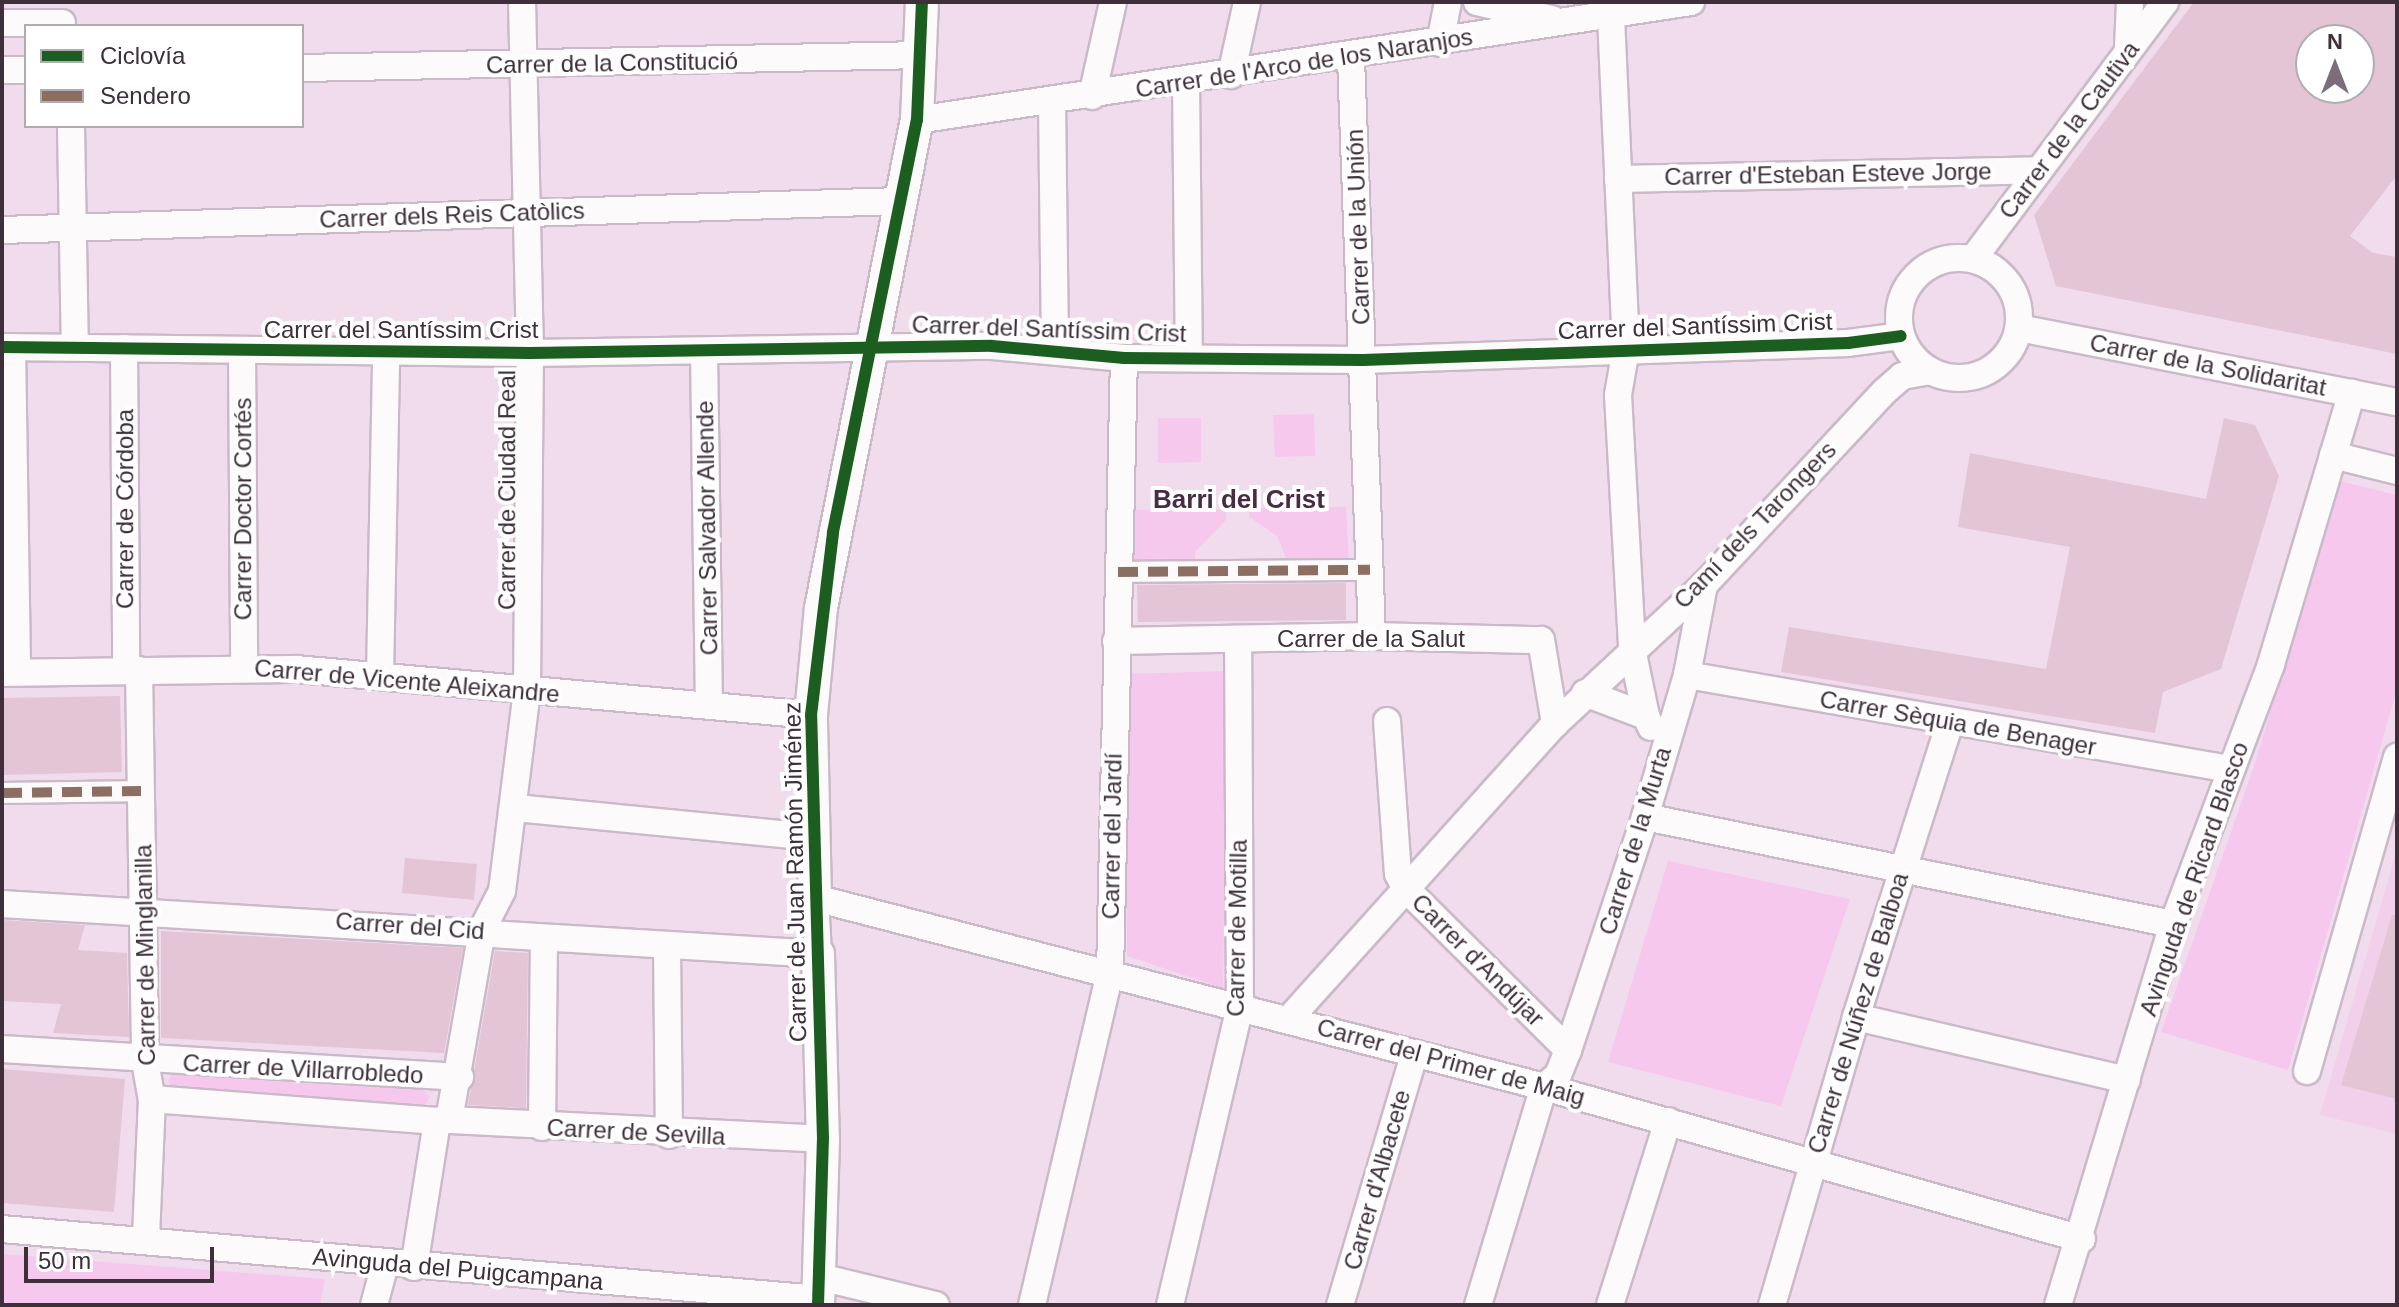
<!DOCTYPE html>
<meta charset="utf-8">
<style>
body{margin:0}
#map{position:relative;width:2399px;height:1307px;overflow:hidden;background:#f1dced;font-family:Arial,sans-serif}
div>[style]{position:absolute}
.built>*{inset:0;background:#f2cfeb}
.green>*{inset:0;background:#f6c8ee}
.building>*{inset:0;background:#e3c5d6}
.roads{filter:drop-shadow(2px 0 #cabac8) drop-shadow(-2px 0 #cabac8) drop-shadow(0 2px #cabac8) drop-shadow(0 -2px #cabac8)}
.pedestrian>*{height:20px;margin:-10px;padding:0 10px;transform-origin:10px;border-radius:10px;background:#fdfafc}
.minor>*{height:26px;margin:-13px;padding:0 13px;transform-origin:13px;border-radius:13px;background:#fdfafc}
.minor>.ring{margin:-13px;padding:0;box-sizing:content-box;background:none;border:26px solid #fdfafc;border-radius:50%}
.tertiary>*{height:32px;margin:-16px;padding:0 16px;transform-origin:16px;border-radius:16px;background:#fdfafc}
.quiet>*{height:10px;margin-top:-5px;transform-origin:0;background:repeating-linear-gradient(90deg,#8d6e63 0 20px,transparent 0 30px)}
.cycleway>*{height:12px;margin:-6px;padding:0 6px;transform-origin:6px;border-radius:6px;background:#1b5e20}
span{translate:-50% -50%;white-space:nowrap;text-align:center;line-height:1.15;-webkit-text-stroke:8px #fff;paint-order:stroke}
.street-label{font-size:24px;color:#3e2f3b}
.neighbourhood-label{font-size:26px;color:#492b44;font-weight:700}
.frame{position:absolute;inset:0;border:4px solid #3e2f3b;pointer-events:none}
.legend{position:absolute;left:24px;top:24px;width:280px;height:104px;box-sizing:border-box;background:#fff;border:2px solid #b2acb1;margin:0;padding:10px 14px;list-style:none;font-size:24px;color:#3e2f3b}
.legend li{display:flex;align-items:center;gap:16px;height:40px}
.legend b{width:40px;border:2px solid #b2acb1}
.north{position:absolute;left:2295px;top:24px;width:80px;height:80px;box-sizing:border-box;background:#fff;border:2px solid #b2acb1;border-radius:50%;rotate:0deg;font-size:22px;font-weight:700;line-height:32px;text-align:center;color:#3e2f3b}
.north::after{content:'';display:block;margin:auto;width:28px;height:36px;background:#7d6c79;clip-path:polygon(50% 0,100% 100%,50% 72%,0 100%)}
.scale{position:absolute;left:24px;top:1247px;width:190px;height:36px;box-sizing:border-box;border:4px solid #3e2f3b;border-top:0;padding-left:10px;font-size:24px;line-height:28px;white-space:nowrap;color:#3e2f3b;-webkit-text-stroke:6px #fff;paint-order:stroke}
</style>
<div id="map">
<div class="built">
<div style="clip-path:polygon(2397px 849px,2397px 1134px,2320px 1115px)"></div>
</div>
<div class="green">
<div style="clip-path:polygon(1314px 414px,1315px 456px,1275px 457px,1273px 415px)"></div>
<div style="clip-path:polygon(1158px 418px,1201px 418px,1201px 462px,1158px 463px)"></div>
<div style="clip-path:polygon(2340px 481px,2397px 495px,2397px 689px,2288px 1070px,2161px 1032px,2255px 763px)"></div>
<div style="clip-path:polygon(1346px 507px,1349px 563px,1288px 563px,1277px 536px,1249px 517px,1249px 508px)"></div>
<div style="clip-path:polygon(1226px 509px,1226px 520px,1196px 551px,1194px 565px,1133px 565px,1135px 510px)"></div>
<div style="clip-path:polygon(1227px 671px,1223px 988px,1127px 956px,1126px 674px)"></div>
<div style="clip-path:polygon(1668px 861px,1850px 899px,1781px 1106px,1608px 1062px)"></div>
<div style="clip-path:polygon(174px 1072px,416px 1084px,430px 1097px,424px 1107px,414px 1108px,171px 1092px,168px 1080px)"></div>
<div style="clip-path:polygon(2px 1254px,325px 1279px,320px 1305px,2px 1305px)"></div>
</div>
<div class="building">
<div style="clip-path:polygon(evenodd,2194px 2px,2397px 2px,2397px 175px,2350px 236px,2373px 253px,2397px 257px,2397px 354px,2056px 286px,2034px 215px,2194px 2px,2311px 40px,2359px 40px,2359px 88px,2311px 88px,2311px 40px)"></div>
<div style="clip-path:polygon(2224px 418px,2255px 425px,2279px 476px,2221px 669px,2163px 692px,2155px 733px,1781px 672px,1789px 627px,2046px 669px,2070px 547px,1958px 527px,1970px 453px,2206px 499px)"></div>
<div style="clip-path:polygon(1346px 583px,1346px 620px,1138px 622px,1137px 585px)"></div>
<div style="clip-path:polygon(120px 696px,122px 772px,2px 775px,2px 698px)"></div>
<div style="clip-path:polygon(405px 858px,477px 864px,474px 900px,402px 893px)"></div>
<div style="clip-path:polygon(2392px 915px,2397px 915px,2397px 1099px,2341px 1085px)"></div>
<div style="clip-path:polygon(2px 920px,85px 925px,78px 950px,127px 953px,129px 1037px,53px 1033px,61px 1004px,2px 1001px)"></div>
<div style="clip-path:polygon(161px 931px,463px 948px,444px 1053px,161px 1038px)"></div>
<div style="clip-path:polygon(495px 951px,528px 953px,526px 1108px,468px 1105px)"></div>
<div style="clip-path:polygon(2px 1069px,125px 1079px,114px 1212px,2px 1203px)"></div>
</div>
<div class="roads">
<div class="pedestrian">
<div style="left:1118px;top:572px;width:252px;rotate:-0.5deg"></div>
<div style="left:2px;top:793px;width:139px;rotate:-0.8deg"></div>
</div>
<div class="minor">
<div style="left:1477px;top:2px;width:77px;rotate:12.8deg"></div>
<div style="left:1611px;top:17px;width:332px;rotate:87.4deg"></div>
<div style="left:1626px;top:349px;width:47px;rotate:99.9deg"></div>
<div style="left:1618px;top:395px;width:254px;rotate:86.8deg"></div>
<div style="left:1632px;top:649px;width:68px;rotate:78.2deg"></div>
<div style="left:2px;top:23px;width:60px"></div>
<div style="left:1440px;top:43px;width:42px;rotate:-79deg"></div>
<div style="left:2128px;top:47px;width:45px;rotate:-87.5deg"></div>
<div style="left:1351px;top:58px;width:578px;rotate:87.92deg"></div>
<div style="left:302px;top:68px;width:621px;rotate:-1.2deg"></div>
<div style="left:2px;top:70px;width:24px"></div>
<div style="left:1231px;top:75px;width:75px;rotate:-77.6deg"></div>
<div style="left:1186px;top:82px;width:275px;rotate:89.4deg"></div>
<div style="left:1092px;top:96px;width:96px;rotate:-77.4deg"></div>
<div style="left:1052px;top:101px;width:247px;rotate:89.3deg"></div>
<div style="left:917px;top:120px;width:783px;rotate:-8.67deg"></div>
<div style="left:71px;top:126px;width:221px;rotate:89deg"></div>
<div style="left:1618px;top:179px;width:421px;rotate:-1.2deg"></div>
<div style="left:2px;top:230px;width:899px;rotate:-1.85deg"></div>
<div class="ring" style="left:1899px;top:258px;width:94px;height:94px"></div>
<div style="left:1973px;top:259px;width:321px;rotate:-53.2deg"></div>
<div style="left:2019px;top:328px;width:385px;rotate:11.1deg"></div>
<div style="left:2px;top:347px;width:528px;rotate:0.65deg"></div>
<div style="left:530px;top:353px;width:462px;rotate:-0.9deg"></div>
<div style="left:992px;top:346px;width:133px;rotate:5.2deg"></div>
<div style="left:1124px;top:358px;width:239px;rotate:0.5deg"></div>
<div style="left:1363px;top:360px;width:485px;rotate:-2deg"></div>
<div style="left:1848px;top:343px;width:53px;rotate:-7.5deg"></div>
<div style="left:12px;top:347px;width:325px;rotate:89.1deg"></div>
<div style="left:124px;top:348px;width:323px;rotate:89.6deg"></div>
<div style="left:242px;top:351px;width:316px;rotate:89.6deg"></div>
<div style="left:704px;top:351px;width:355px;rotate:89.2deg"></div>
<div style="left:2333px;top:455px;width:66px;rotate:14deg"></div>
<div style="left:1116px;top:641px;width:256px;rotate:-1.1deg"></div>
<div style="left:1372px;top:636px;width:169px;rotate:1.4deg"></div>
<div style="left:1541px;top:640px;width:85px;rotate:80.5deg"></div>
<div style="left:139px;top:670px;width:391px;rotate:89.1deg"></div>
<div style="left:145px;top:1061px;width:39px;rotate:80deg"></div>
<div style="left:152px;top:1099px;width:140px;rotate:92.5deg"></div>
<div style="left:2px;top:673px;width:294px;rotate:-0.8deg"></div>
<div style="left:296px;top:669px;width:517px;rotate:5.1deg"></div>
<div style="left:1687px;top:675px;width:551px;rotate:9.82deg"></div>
<div style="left:380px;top:676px;width:324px;rotate:-88.9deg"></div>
<div style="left:1585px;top:693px;width:65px;rotate:20.7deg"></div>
<div style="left:1646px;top:716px;width:12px;rotate:66deg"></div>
<div style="left:1387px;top:721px;width:153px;rotate:85.9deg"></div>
<div style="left:1398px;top:874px;width:17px;rotate:62deg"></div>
<div style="left:1406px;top:889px;width:228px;rotate:44.8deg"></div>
<div style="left:516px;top:808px;width:298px;rotate:5.6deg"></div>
<div style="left:1645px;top:817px;width:539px;rotate:11.46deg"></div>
<div style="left:2px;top:904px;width:818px;rotate:3.51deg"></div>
<div style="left:818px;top:954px;width:56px;rotate:-93.1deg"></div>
<div style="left:815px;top:898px;width:753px;rotate:14.53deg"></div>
<div style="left:1544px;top:1087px;width:559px;rotate:15.78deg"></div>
<div style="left:667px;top:947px;width:188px;rotate:89.4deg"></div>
<div style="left:1856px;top:1017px;width:278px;rotate:13.1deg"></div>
<div style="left:1289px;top:1019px;width:397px;rotate:-48deg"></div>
<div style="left:1555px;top:724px;width:204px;rotate:-43deg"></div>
<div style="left:1704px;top:585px;width:265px;rotate:-47deg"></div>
<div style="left:1885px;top:391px;width:23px;rotate:-41deg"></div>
<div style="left:1902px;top:376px;width:29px;rotate:-10deg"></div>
<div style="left:2px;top:1049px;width:459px;rotate:3.5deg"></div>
<div style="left:2307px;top:1071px;width:327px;rotate:-74deg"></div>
<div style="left:152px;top:1099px;width:286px;rotate:4.4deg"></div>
<div style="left:449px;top:1120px;width:374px;rotate:2.9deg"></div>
<div style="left:542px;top:1127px;width:188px;rotate:-89.4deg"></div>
<div style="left:2px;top:1229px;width:820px;rotate:4.9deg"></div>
<div style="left:414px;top:1267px;width:148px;rotate:-81deg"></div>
<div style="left:437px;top:1121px;width:12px;rotate:-5deg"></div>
<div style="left:449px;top:1120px;width:193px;rotate:-80.1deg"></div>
<div style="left:482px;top:930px;width:44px;rotate:-62.9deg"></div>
<div style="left:502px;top:891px;width:202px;rotate:-82.9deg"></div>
<div style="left:527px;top:691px;width:338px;rotate:-89.5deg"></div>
<div style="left:530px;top:353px;width:351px;rotate:-91.3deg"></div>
<div style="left:820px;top:1277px;width:119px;rotate:13.6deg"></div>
<div style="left:374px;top:1305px;width:42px;rotate:-75deg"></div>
<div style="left:1032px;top:1305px;width:341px;rotate:-76.8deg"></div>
<div style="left:1110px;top:973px;width:615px;rotate:-88.7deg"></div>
<div style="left:1170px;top:1305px;width:307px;rotate:-76.8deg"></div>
<div style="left:1240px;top:1006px;width:367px;rotate:-90.3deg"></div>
<div style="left:1340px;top:1305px;width:261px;rotate:-73.5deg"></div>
<div style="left:1478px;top:1305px;width:228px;rotate:-73.2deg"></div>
<div style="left:1544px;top:1087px;width:18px;rotate:-41deg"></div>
<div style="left:1558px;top:1075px;width:27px;rotate:-68deg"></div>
<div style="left:1568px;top:1050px;width:245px;rotate:-71.7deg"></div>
<div style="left:1645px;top:817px;width:148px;rotate:-73.5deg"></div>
<div style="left:1687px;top:675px;width:92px;rotate:-79.3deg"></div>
<div style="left:1610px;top:1305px;width:193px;rotate:-72.5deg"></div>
<div style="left:1772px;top:1305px;width:300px;rotate:-73.7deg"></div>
<div style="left:1856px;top:1017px;width:309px;rotate:-72.3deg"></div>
<div style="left:2058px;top:1305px;width:398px;rotate:-73.2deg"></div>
<div style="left:2173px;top:924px;width:278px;rotate:-69.3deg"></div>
<div style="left:2271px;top:664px;width:283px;rotate:-73.4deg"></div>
</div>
<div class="tertiary">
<div style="left:815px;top:898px;width:183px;rotate:-91.3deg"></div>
<div style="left:811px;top:715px;width:107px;rotate:-84.7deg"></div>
<div style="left:821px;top:608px;width:497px;rotate:-78.9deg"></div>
<div style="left:917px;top:120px;width:118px;rotate:-87.6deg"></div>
<div style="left:818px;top:954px;width:185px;rotate:88.5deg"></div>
<div style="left:823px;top:1139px;width:166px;rotate:91.7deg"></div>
</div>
</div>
<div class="quiet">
<div style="left:1118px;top:572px;width:252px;rotate:-0.5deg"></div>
<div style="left:2px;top:793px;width:139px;rotate:-0.8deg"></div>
</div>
<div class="cycleway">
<div style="left:2px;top:347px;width:528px;rotate:0.65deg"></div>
<div style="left:530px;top:353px;width:462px;rotate:-0.9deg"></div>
<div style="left:992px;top:346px;width:133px;rotate:5.2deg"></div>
<div style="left:1124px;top:358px;width:239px;rotate:0.5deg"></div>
<div style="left:1363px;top:360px;width:485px;rotate:-2deg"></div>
<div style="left:1848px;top:343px;width:53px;rotate:-7.5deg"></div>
<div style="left:818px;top:1305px;width:166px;rotate:-88.3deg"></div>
<div style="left:823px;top:1139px;width:424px;rotate:-91.6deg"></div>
<div style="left:811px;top:715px;width:184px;rotate:-83.1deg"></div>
<div style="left:833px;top:532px;width:420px;rotate:-78.5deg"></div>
<div style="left:917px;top:120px;width:118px;rotate:-87.6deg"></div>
</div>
<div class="street-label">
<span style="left:612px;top:63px;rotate:-1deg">Carrer de la Constitució</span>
<span style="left:1304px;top:63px;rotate:-9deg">Carrer de l'Arco de los Naranjos</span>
<span style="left:2069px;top:130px;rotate:-53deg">Carrer de la Cautiva</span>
<span style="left:1828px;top:174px;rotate:-1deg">Carrer d'Esteban Esteve Jorge</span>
<span style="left:452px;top:215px;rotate:-2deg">Carrer dels Reis Catòlics</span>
<span style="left:1358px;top:227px;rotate:-92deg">Carrer de la Unión</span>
<span style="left:1695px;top:326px;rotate:-2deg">Carrer del Santíssim Crist</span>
<span style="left:1049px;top:329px;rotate:2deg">Carrer del Santíssim Crist</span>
<span style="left:401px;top:330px">Carrer del Santíssim Crist</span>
<span style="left:2208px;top:365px;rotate:11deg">Carrer de la Solidaritat</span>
<span style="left:507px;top:490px;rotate:-90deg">Carrer de Ciudad Real</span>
<span style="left:125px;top:509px;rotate:-90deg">Carrer de Córdoba</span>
<span style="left:243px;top:509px;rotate:-90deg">Carrer Doctor Cortés</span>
<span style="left:1755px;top:525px;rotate:-46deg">Camí dels Tarongers</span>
<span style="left:707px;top:528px;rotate:-91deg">Carrer Salvador Allende</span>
<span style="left:1371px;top:639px">Carrer de la Salut</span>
<span style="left:407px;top:681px;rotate:5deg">Carrer de Vicente Aleixandre</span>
<span style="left:1958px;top:723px;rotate:10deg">Carrer Sèquia de Benager</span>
<span style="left:1112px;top:836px;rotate:-89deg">Carrer del Jardí</span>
<span style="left:1635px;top:841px;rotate:-73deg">Carrer de la Murta</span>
<span style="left:795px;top:872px;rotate:-91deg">Carrer de Juan Ramón Jiménez</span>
<span style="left:2194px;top:879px;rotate:-71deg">Avinguda de Ricard Blasco</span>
<span style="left:410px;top:926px;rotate:4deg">Carrer del Cid</span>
<span style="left:1237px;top:928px;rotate:-89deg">Carrer de Motilla</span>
<span style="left:145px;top:955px;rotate:-91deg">Carrer de Minglanilla</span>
<span style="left:1478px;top:960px;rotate:45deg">Carrer d'Andújar</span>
<span style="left:1858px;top:1013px;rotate:-73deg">Carrer de Núñez de Balboa</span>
<span style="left:1451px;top:1062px;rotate:15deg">Carrer del Primer de Maig</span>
<span style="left:303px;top:1069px;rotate:3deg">Carrer de Villarrobledo</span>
<span style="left:636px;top:1132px;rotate:3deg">Carrer de Sevilla</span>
<span style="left:1377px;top:1180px;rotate:-74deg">Carrer d'Albacete</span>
<span style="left:458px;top:1269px;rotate:5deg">Avinguda del Puigcampana</span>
</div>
<div class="neighbourhood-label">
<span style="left:1239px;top:500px">Barri del Crist</span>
</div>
<div class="frame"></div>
<ul class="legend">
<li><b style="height:10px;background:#1b5e20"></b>Ciclovía</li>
<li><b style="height:10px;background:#8d6e63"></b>Sendero</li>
</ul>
<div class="north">N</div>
<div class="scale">50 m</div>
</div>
